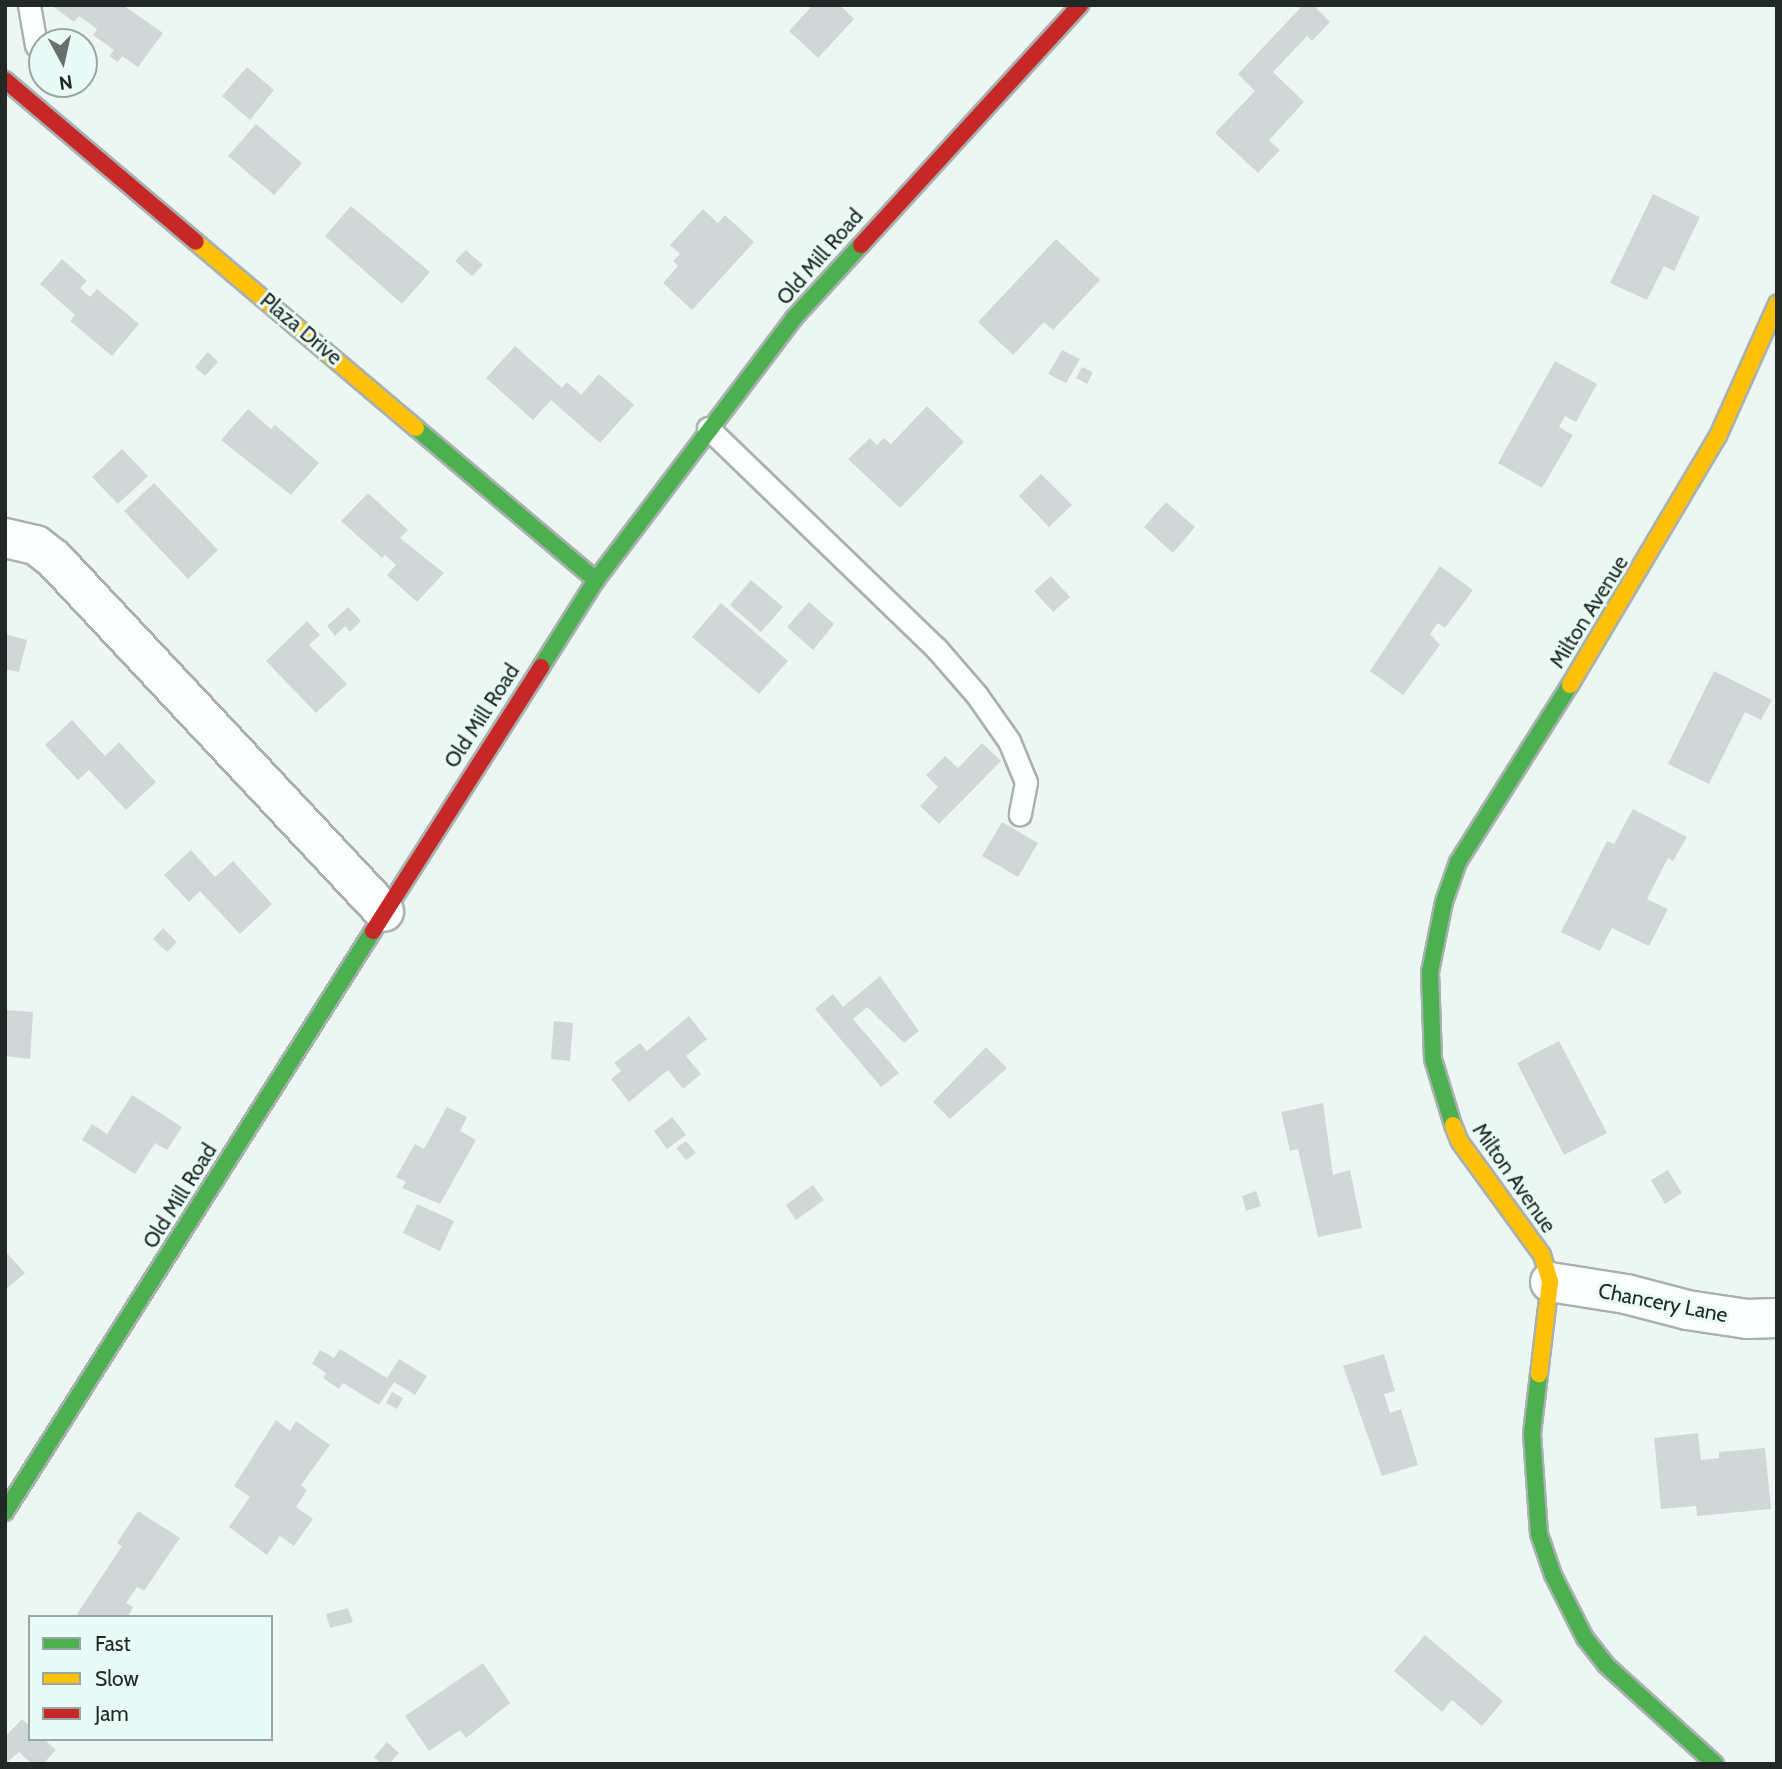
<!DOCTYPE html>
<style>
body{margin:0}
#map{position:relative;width:1782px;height:1769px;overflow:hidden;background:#ecf7f4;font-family:Cabin,sans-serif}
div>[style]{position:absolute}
.building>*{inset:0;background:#cfd8d6}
.roads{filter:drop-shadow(2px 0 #a9b1af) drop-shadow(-2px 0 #a9b1af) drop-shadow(0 2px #a9b1af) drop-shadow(0 -2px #a9b1af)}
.lane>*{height:21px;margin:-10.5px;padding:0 10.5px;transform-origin:10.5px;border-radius:10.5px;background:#fcfefd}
.street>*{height:38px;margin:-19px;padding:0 19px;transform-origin:19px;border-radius:19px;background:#fcfefd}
.fast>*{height:16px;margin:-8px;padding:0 8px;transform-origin:8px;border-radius:8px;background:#4caf50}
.slow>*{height:16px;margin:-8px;padding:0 8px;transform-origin:8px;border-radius:8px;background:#ffc107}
.jam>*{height:16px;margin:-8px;padding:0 8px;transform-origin:8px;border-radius:8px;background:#c62828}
span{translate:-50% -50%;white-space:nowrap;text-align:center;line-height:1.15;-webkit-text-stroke:6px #e8fbf6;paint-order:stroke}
.street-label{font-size:21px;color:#212826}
.frame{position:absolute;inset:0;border:7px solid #212826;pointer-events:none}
.legend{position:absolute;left:28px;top:1615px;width:245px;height:126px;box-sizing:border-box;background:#e8fbf6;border:2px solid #98a7a3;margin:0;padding:9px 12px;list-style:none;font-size:21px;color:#212826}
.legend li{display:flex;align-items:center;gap:14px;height:35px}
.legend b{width:35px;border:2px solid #98a7a3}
.north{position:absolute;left:28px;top:28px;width:70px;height:70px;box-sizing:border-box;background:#e8fbf6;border:2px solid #98a7a3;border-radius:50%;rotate:172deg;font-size:19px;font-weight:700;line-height:28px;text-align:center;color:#212826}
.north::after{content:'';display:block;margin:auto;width:24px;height:32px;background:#68706e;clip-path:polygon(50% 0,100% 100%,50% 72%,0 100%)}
</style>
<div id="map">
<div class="building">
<div style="clip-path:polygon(51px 5px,123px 5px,163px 33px,138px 67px,122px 56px,118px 62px,109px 56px,114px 50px,93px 35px,97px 29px,79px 16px,74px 22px)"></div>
<div style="clip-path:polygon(813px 5px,840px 5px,854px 19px,818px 58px,789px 31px)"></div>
<div style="clip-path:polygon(1303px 5px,1313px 5px,1330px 22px,1312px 41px,1307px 36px,1273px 72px,1304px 102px,1269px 140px,1280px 150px,1258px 173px,1215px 133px,1255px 91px,1238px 74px)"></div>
<div style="clip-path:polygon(247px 67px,274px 90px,250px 120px,222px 96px)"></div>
<div style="clip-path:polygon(256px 124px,302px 163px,274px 195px,228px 156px)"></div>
<div style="clip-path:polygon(1653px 194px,1700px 217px,1674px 271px,1664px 266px,1647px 300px,1610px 283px)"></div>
<div style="clip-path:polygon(351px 206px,430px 272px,402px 304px,325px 236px)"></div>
<div style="clip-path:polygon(703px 209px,718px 223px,725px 215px,754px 242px,692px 310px,663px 283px,678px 266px,673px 261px,680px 254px,670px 245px)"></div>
<div style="clip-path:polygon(1056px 239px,1100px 280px,1053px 330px,1044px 322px,1013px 355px,978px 322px)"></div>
<div style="clip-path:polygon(466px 250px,483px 265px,472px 276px,455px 261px)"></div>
<div style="clip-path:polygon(62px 259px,87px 281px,80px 288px,90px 297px,97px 289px,139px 324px,112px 356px,70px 321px,75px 315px,40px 284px)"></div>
<div style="clip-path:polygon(515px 346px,562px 388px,567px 382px,581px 395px,599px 374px,634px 405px,600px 443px,551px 400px,533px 420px,486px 378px)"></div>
<div style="clip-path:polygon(1062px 350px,1080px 359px,1066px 383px,1048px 374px)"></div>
<div style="clip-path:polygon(208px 352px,218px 362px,205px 376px,195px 367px)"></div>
<div style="clip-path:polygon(1555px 361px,1597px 384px,1576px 422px,1565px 416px,1559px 427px,1573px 435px,1542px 488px,1498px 463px)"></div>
<div style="clip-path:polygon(1082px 367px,1093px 372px,1087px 384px,1076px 378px)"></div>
<div style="clip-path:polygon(927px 406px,964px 442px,900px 508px,848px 459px,870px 438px,877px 445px,884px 438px,891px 444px)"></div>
<div style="clip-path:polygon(248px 409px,271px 429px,275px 425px,319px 463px,291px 495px,221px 440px)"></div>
<div style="clip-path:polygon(122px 449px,148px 476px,118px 504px,92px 477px)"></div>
<div style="clip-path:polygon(1041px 474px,1072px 505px,1049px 527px,1019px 496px)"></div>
<div style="clip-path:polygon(154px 483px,218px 550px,188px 579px,124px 511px)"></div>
<div style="clip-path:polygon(368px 493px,408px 530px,400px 538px,444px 573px,417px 602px,387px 575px,396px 565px,385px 555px,382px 558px,341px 521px)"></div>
<div style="clip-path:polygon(1166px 502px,1195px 527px,1173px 553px,1144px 527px)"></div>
<div style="clip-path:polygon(1440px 566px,1473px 590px,1445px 628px,1438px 623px,1430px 634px,1440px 645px,1403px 695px,1370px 671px)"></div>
<div style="clip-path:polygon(1051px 576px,1070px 597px,1053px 612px,1034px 591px)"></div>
<div style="clip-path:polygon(751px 580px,783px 607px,761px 632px,730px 605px)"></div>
<div style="clip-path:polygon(809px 602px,834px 624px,813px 650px,787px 627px)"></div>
<div style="clip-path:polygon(721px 603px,788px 661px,759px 694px,692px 637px)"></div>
<div style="clip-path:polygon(348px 607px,361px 621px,350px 632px,345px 626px,335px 636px,327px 626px)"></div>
<div style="clip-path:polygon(307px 621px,320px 635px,309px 645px,347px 684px,316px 713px,266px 661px)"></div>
<div style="clip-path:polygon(5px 634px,27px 640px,19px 672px,5px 669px)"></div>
<div style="clip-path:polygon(1714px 671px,1772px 700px,1761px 720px,1745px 712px,1709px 784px,1668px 764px)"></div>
<div style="clip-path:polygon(72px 720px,105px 756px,119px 742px,156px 782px,126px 810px,89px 770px,78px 780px,45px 745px)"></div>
<div style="clip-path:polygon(982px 743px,1001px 761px,939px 824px,920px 806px,938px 787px,926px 775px,945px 756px,958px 768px)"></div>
<div style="clip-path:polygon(1633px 809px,1687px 837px,1673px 861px,1668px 858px,1647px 899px,1668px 909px,1649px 946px,1612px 928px,1600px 951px,1561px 932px,1607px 841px,1614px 844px)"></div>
<div style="clip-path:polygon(1002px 822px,1038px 843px,1018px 877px,982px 856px)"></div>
<div style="clip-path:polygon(191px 850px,215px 877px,233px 861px,272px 904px,240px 934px,200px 891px,189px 902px,164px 875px)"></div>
<div style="clip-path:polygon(163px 928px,177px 942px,167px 952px,153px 939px)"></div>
<div style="clip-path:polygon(880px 976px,919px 1031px,904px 1043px,867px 1007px,853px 1019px,899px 1073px,881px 1087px,815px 1009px,833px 994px,843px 1007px)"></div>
<div style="clip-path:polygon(5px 1010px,33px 1012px,30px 1059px,5px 1056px)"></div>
<div style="clip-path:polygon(689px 1016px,707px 1039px,686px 1056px,701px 1074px,683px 1089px,668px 1070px,629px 1102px,611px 1079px,621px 1071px,614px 1063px,640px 1043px,647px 1051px)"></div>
<div style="clip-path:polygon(554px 1021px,573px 1023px,570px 1061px,551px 1059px)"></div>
<div style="clip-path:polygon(1559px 1041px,1607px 1133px,1564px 1155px,1517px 1063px)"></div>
<div style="clip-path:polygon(986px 1047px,1007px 1068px,950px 1119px,933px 1102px)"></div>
<div style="clip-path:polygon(132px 1095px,182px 1127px,167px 1150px,155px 1143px,135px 1174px,82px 1140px,92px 1124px,107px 1134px)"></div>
<div style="clip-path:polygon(1323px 1103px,1333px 1175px,1350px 1170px,1362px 1228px,1318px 1237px,1298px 1149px,1290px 1151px,1281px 1112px)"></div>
<div style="clip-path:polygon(447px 1107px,467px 1117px,460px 1131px,476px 1140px,440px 1204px,402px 1188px,406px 1182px,396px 1177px,415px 1144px,424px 1149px)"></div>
<div style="clip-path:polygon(672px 1117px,686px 1135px,667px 1149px,654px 1131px)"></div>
<div style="clip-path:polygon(686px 1141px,696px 1153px,686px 1160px,676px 1148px)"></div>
<div style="clip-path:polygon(1668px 1170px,1682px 1193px,1665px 1204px,1651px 1180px)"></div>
<div style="clip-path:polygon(813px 1185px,824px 1200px,796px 1220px,786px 1205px)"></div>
<div style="clip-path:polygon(1256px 1191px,1261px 1206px,1246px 1211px,1242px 1196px)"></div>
<div style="clip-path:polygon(417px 1204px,454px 1221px,440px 1251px,403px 1233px)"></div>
<div style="clip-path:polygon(5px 1251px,25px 1273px,5px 1290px)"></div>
<div style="clip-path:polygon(340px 1349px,387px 1378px,399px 1359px,427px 1376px,415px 1395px,394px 1382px,379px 1405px,343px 1383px,339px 1389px,323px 1378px,326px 1373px,312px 1364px,320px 1350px,334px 1358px)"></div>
<div style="clip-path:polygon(1384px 1354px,1395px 1391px,1384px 1394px,1390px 1413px,1401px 1409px,1418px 1465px,1382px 1476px,1343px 1366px)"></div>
<div style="clip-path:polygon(392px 1392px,403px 1398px,397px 1409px,386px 1403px)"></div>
<div style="clip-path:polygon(276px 1420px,290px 1431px,296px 1421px,330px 1445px,301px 1485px,307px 1490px,296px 1507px,313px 1519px,294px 1546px,280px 1536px,267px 1555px,229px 1527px,250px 1497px,234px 1486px)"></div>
<div style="clip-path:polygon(1698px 1433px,1701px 1460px,1719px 1458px,1719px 1452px,1765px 1448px,1771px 1509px,1697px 1516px,1696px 1506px,1661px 1509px,1654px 1438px)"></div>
<div style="clip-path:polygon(138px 1511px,180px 1538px,144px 1591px,137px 1587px,126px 1603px,133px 1607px,128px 1617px,81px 1617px,77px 1614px,122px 1546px,117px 1543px)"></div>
<div style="clip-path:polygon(348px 1608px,353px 1622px,330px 1628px,326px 1614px)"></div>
<div style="clip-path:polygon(1425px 1635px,1503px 1701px,1482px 1726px,1452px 1700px,1442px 1712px,1394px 1671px)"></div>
<div style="clip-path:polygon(483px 1663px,510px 1703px,466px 1738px,460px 1730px,429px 1751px,405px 1716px)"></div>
<div style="clip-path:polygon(22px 1719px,30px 1726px,30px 1739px,44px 1739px,56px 1750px,43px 1764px,32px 1764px,19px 1752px,5px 1764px,5px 1737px)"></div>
<div style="clip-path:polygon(387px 1742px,399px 1753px,389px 1764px,382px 1764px,374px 1757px)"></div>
</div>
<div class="roads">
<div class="lane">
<div style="left:29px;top:5px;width:41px;rotate:80.1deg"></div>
<div style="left:708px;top:428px;width:317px;rotate:44deg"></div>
<div style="left:936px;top:648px;width:61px;rotate:49deg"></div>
<div style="left:976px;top:694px;width:57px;rotate:54.9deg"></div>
<div style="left:1009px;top:741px;width:44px;rotate:67.5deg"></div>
<div style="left:1026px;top:782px;width:33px;rotate:101deg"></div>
</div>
<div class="street">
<div style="left:5px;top:538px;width:32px;rotate:13deg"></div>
<div style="left:36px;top:545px;width:23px;rotate:38deg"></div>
<div style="left:54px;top:559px;width:483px;rotate:46.9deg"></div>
<div style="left:1550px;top:1282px;width:77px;rotate:9deg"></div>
<div style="left:1626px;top:1294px;width:63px;rotate:14.7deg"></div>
<div style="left:1687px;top:1310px;width:61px;rotate:8.5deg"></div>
<div style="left:1747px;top:1319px;width:30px;rotate:-2deg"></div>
</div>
<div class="fast">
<div style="left:416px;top:428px;width:236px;rotate:40.2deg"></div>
<div style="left:541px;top:667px;width:103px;rotate:-57.7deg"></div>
<div style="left:596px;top:580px;width:328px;rotate:-52.9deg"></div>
<div style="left:794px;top:318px;width:99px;rotate:-47.5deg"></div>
<div style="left:1453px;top:1125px;width:69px;rotate:-106.9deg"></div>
<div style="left:1433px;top:1059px;width:87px;rotate:-92deg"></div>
<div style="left:1430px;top:972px;width:71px;rotate:-78.7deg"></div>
<div style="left:1444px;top:902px;width:42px;rotate:-70.7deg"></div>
<div style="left:1458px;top:862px;width:209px;rotate:-57.7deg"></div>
<div style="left:1539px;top:1374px;width:60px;rotate:96.7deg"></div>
<div style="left:1532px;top:1434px;width:100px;rotate:86deg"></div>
<div style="left:1539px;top:1534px;width:43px;rotate:71.1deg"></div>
<div style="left:1553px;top:1575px;width:71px;rotate:63.1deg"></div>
<div style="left:1585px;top:1638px;width:34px;rotate:52deg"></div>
<div style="left:1606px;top:1665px;width:147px;rotate:42.2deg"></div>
<div style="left:5px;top:1512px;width:688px;rotate:-57.65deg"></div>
</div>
<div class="slow">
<div style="left:196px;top:242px;width:288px;rotate:40.2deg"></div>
<div style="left:1570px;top:685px;width:290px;rotate:-59.3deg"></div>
<div style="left:1718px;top:436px;width:145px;rotate:-65.9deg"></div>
<div style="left:1453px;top:1125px;width:18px;rotate:68deg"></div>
<div style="left:1460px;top:1142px;width:140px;rotate:54deg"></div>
<div style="left:1542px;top:1255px;width:28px;rotate:73deg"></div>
<div style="left:1550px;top:1282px;width:93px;rotate:96.8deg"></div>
</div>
<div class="jam">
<div style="left:5px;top:80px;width:250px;rotate:40.3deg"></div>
<div style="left:861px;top:245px;width:325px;rotate:-47.6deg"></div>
<div style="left:373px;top:931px;width:313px;rotate:-57.5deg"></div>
</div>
</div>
<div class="street-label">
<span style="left:820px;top:257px;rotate:-49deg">Old Mill Road</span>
<span style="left:301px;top:329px;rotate:40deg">Plaza Drive</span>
<span style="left:1589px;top:612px;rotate:-58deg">Milton Avenue</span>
<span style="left:482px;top:716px;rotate:-57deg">Old Mill Road</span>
<span style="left:1514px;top:1178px;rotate:55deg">Milton Avenue</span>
<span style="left:180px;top:1196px;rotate:-58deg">Old Mill Road</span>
<span style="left:1663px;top:1303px;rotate:11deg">Chancery Lane</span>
</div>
<div class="frame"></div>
<ul class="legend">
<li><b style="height:9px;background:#4caf50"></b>Fast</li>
<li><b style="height:9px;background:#ffc107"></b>Slow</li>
<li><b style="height:9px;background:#c62828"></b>Jam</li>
</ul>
<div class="north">N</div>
</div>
